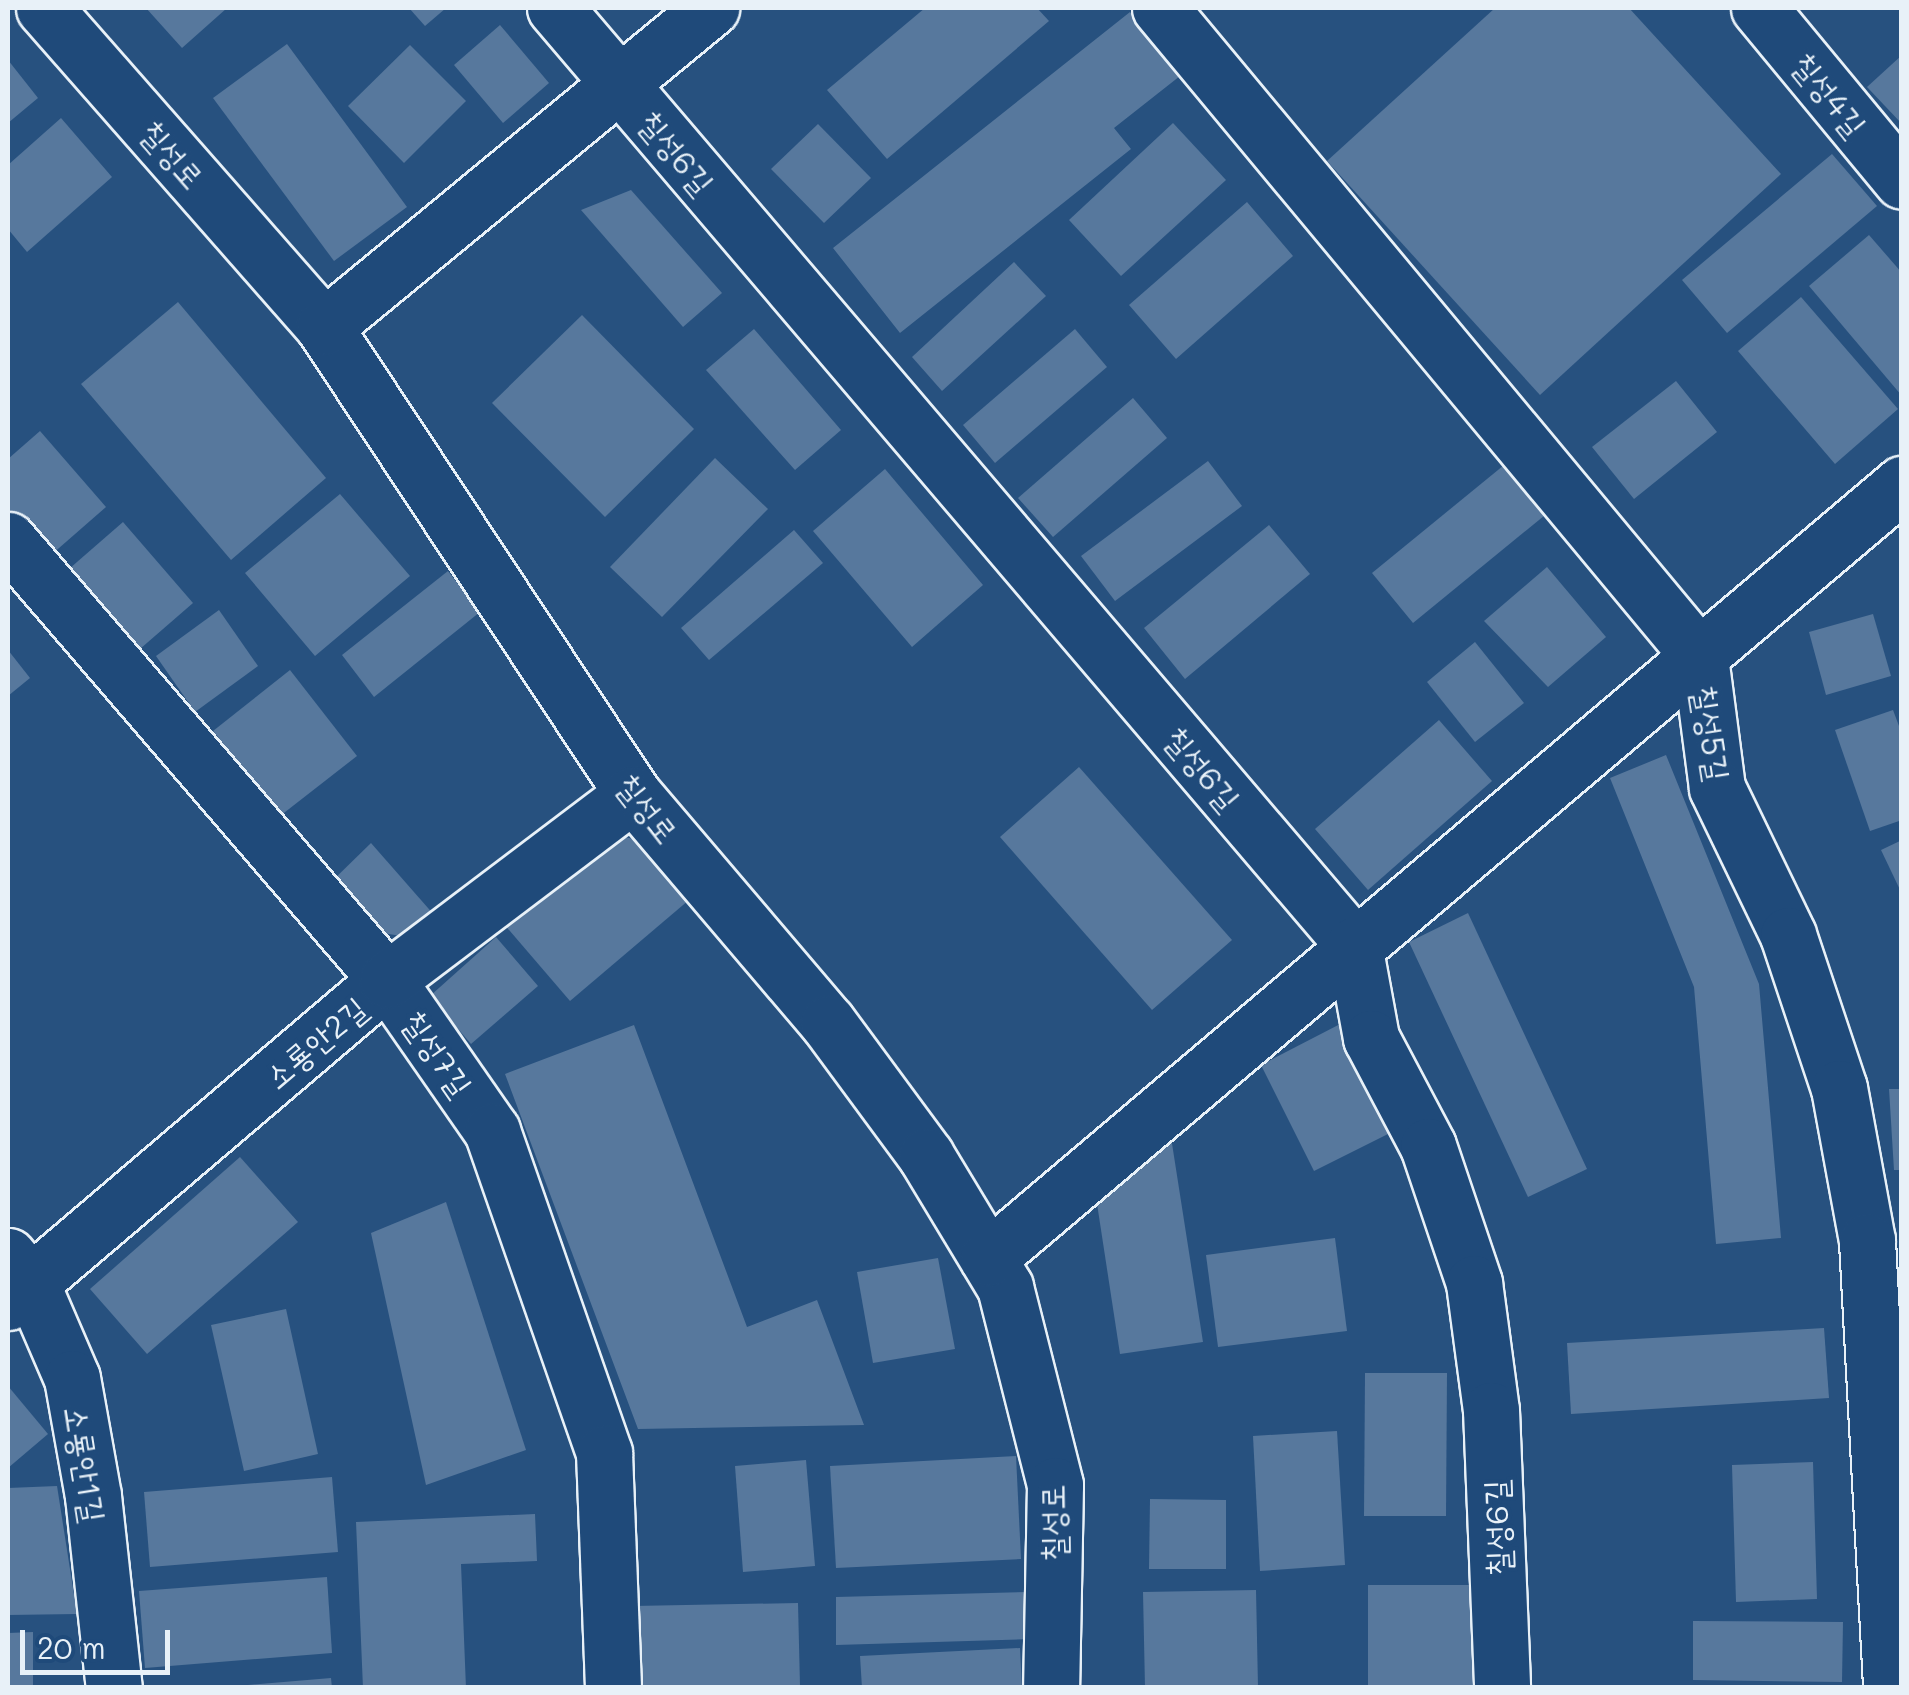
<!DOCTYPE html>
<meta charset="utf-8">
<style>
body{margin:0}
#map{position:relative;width:1909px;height:1695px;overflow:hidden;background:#27517f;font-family:Mali,"Poor Story",sans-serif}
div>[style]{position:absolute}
.building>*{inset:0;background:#57789d}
.roads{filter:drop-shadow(2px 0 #e8f1f8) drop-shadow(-2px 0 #e8f1f8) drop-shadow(0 2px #e8f1f8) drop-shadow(0 -2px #e8f1f8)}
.minor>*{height:55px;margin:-27.5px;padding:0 27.5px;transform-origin:27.5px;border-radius:27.5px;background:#1f4a7a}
span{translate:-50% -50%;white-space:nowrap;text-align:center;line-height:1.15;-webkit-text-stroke:8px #1f4a7a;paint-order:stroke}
.street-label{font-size:32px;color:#e8f1f8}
.frame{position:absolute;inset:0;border:10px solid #e8f1f8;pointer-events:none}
.scale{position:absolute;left:20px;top:1630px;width:150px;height:45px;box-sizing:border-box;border:5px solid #e8f1f8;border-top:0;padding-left:12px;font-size:30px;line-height:35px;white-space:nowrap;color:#e8f1f8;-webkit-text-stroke:8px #1f4a7a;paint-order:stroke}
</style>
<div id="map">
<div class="building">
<div style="clip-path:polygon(146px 8px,227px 8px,182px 48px)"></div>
<div style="clip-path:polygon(409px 8px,446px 8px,425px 26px)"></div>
<div style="clip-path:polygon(925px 8px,1037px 8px,1049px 21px,887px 159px,827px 90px)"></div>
<div style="clip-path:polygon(1495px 8px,1629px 8px,1781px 174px,1540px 395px,1327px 161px)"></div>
<div style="clip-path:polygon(1130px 12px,1180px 76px,1114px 128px,1131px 149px,900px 333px,833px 248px)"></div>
<div style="clip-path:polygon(500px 25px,549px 83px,503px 123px,454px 65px)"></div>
<div style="clip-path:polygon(287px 44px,407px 207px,334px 261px,213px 98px)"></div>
<div style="clip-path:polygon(410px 45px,466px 101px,404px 163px,348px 106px)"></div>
<div style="clip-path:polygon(1902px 55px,1902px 124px,1867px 87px)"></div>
<div style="clip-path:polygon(8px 60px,38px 98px,8px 123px)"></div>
<div style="clip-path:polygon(61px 118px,112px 177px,27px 252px,8px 229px,8px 165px)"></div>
<div style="clip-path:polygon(1173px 123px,1226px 180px,1121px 276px,1069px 220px)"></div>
<div style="clip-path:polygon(818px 124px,871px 178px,824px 223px,771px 169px)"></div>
<div style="clip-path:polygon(1832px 154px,1877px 206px,1727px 333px,1682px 280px)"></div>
<div style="clip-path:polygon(631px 190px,722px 293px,683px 327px,581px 210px)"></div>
<div style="clip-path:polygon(1247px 202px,1293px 256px,1176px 359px,1129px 305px)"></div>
<div style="clip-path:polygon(1869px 235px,1902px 273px,1902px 396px,1809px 286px)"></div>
<div style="clip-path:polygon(1014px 262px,1046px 296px,942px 391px,912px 357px)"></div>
<div style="clip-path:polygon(1801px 297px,1898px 409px,1835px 464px,1738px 351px)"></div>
<div style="clip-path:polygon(178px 302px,326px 478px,231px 560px,81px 384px)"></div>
<div style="clip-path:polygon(582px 315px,694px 429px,605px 517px,492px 403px)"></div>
<div style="clip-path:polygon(754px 329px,841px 430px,795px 470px,706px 370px)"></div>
<div style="clip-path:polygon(1075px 329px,1107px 367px,995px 463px,963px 425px)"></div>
<div style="clip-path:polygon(1676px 381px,1717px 432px,1634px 499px,1592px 447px)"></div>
<div style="clip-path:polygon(1133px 398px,1167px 438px,1053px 537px,1018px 498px)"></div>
<div style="clip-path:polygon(40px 431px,106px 507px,35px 569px,8px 538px,8px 459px)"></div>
<div style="clip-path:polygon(715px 458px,768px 509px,662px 617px,610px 567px)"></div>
<div style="clip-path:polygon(1208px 461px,1242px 506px,1115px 601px,1081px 556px)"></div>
<div style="clip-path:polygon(1509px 461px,1550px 511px,1413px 623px,1372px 573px)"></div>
<div style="clip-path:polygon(885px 469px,983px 585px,912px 647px,813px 531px)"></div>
<div style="clip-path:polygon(340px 494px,410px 576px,315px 656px,245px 573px)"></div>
<div style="clip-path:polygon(123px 522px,193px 603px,125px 662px,54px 582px)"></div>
<div style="clip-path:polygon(1269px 525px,1310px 574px,1185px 679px,1144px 628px)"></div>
<div style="clip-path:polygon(794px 530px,823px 563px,709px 660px,681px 628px)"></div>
<div style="clip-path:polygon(1547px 567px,1606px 637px,1548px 687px,1484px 621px)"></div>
<div style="clip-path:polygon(448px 571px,480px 612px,374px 697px,342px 655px)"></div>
<div style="clip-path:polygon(219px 610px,258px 666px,195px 712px,156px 656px)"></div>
<div style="clip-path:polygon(1873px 614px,1891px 676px,1826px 695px,1809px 632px)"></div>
<div style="clip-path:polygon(1475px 642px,1524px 703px,1475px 742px,1427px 682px)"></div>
<div style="clip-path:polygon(8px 650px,30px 678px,8px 696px)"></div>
<div style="clip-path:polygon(290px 670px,357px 756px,280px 816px,213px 731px)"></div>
<div style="clip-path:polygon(1893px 710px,1902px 734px,1902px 820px,1870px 831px,1835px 730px)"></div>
<div style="clip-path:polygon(1439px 720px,1492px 781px,1368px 890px,1315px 829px)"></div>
<div style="clip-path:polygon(1666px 755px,1759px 984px,1781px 1238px,1716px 1244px,1694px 987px,1610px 778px)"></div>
<div style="clip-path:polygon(1079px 767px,1232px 940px,1152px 1010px,1000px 837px)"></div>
<div style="clip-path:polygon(609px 833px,653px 844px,696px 894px,570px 1001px,503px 923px)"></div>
<div style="clip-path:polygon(1902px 840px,1902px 894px,1881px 850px)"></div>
<div style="clip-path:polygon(371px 843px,435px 916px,408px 937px,356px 929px,327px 886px)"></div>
<div style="clip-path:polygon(1468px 913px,1587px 1169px,1528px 1197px,1409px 942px)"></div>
<div style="clip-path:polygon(496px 937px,538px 986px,471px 1044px,430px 996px)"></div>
<div style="clip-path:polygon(1346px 1021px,1400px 1128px,1314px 1171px,1261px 1065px)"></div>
<div style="clip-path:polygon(634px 1025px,747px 1327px,817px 1300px,864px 1425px,638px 1429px,505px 1074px)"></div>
<div style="clip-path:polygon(1889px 1089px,1902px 1089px,1902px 1170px,1894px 1170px)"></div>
<div style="clip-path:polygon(1171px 1137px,1203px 1342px,1120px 1354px,1094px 1184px)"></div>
<div style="clip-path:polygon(240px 1157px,298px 1222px,147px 1354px,90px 1289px)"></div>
<div style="clip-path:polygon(446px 1202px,526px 1450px,426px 1485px,371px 1233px)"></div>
<div style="clip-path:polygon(1335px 1238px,1347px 1331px,1218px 1347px,1206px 1255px)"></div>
<div style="clip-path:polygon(938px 1258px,955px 1349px,873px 1363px,857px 1272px)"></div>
<div style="clip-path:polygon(286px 1309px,318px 1454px,244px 1471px,211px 1325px)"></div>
<div style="clip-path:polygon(1824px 1328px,1829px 1398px,1571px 1414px,1567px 1343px)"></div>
<div style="clip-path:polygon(1365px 1373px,1447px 1373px,1446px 1516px,1364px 1516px)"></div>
<div style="clip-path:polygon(8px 1386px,48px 1434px,8px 1468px)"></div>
<div style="clip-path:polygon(1337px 1431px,1345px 1565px,1260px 1571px,1253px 1436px)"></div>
<div style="clip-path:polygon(1016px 1456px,1021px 1559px,836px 1568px,830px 1466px)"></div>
<div style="clip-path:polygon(806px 1460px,815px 1566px,743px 1572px,735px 1466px)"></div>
<div style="clip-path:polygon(1813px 1462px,1817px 1599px,1736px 1602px,1732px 1465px)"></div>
<div style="clip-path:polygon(332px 1477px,338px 1552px,150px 1567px,144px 1492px)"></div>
<div style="clip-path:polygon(57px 1486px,77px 1614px,8px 1615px,8px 1488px)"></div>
<div style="clip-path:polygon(1150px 1499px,1226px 1500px,1226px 1569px,1149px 1569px)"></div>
<div style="clip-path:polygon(535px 1514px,537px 1561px,461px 1564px,466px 1688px,363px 1688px,356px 1522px)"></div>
<div style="clip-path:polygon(327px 1577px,332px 1653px,145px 1668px,139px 1591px)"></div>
<div style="clip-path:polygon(1368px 1585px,1484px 1585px,1485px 1688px,1368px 1688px)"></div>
<div style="clip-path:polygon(1256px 1590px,1258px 1687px,1145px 1688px,1143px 1592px)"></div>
<div style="clip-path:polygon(1029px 1592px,1031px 1639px,836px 1645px,836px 1597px)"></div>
<div style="clip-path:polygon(798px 1603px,800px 1686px,633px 1688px,633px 1606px)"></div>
<div style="clip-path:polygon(1693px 1621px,1843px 1622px,1842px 1682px,1693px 1680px)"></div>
<div style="clip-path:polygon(33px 1632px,33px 1688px,8px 1688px,8px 1633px)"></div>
<div style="clip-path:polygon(1020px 1648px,1022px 1688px,862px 1688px,860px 1656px)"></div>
<div style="clip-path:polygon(331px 1678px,332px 1688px,248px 1688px,248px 1685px)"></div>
</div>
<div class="roads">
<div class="minor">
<div style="left:44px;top:8px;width:424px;rotate:48.7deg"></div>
<div style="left:324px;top:327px;width:560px;rotate:56.51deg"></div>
<div style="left:633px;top:794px;width:301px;rotate:49.6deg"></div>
<div style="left:828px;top:1023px;width:165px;rotate:53.6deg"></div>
<div style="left:926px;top:1156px;width:153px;rotate:58.9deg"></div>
<div style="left:1005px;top:1287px;width:204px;rotate:75.8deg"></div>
<div style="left:1055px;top:1485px;width:203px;rotate:91.1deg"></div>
<div style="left:555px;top:8px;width:1231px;rotate:49.55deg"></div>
<div style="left:1354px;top:945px;width:95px;rotate:79.6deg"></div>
<div style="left:1371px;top:1038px;width:122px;rotate:62.2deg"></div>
<div style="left:1428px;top:1146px;width:145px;rotate:71.4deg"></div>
<div style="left:1474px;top:1283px;width:128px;rotate:82.4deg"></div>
<div style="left:1491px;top:1410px;width:278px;rotate:87.7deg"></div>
<div style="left:1160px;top:8px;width:844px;rotate:50.24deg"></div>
<div style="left:1700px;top:657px;width:132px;rotate:82.6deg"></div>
<div style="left:1717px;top:788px;width:163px;rotate:64.2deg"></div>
<div style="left:1788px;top:935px;width:161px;rotate:71.6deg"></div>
<div style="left:1839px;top:1088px;width:156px;rotate:79.6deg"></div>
<div style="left:1867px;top:1241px;width:448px;rotate:86.9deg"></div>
<div style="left:1759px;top:8px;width:224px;rotate:50.4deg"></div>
<div style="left:324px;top:327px;width:502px;rotate:-39.5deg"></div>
<div style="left:8px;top:540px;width:581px;rotate:49.26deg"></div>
<div style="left:387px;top:980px;width:184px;rotate:55.2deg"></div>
<div style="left:492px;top:1131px;width:341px;rotate:70.8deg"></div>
<div style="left:604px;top:1453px;width:235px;rotate:87.8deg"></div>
<div style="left:8px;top:1256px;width:35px;rotate:50deg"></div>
<div style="left:31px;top:1283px;width:103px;rotate:66.7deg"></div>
<div style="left:72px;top:1378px;width:120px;rotate:79.9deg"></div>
<div style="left:93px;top:1496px;width:193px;rotate:83.8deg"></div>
<div style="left:988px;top:1258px;width:1198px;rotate:-40.26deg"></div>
<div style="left:8px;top:1302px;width:497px;rotate:-40.4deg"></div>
<div style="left:387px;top:980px;width:308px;rotate:-37.1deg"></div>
</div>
</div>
<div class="street-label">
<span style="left:1830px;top:94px;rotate:51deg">칠성4길</span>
<span style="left:677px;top:152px;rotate:50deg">칠성6길</span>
<span style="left:173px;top:154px;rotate:49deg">칠성로</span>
<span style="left:1712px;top:733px;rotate:81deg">칠성5길</span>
<span style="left:1203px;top:768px;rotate:50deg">칠성6길</span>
<span style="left:648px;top:808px;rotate:52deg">칠성로</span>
<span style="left:315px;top:1042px;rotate:-40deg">소룡안2길</span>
<span style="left:438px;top:1053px;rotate:55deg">칠성7길</span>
<span style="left:86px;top:1464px;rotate:81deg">소룡안1길</span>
<span style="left:1052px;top:1523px;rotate:-91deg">칠성로</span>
<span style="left:1496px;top:1528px;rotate:-92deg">칠성6길</span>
</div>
<div class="frame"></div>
<div class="scale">20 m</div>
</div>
